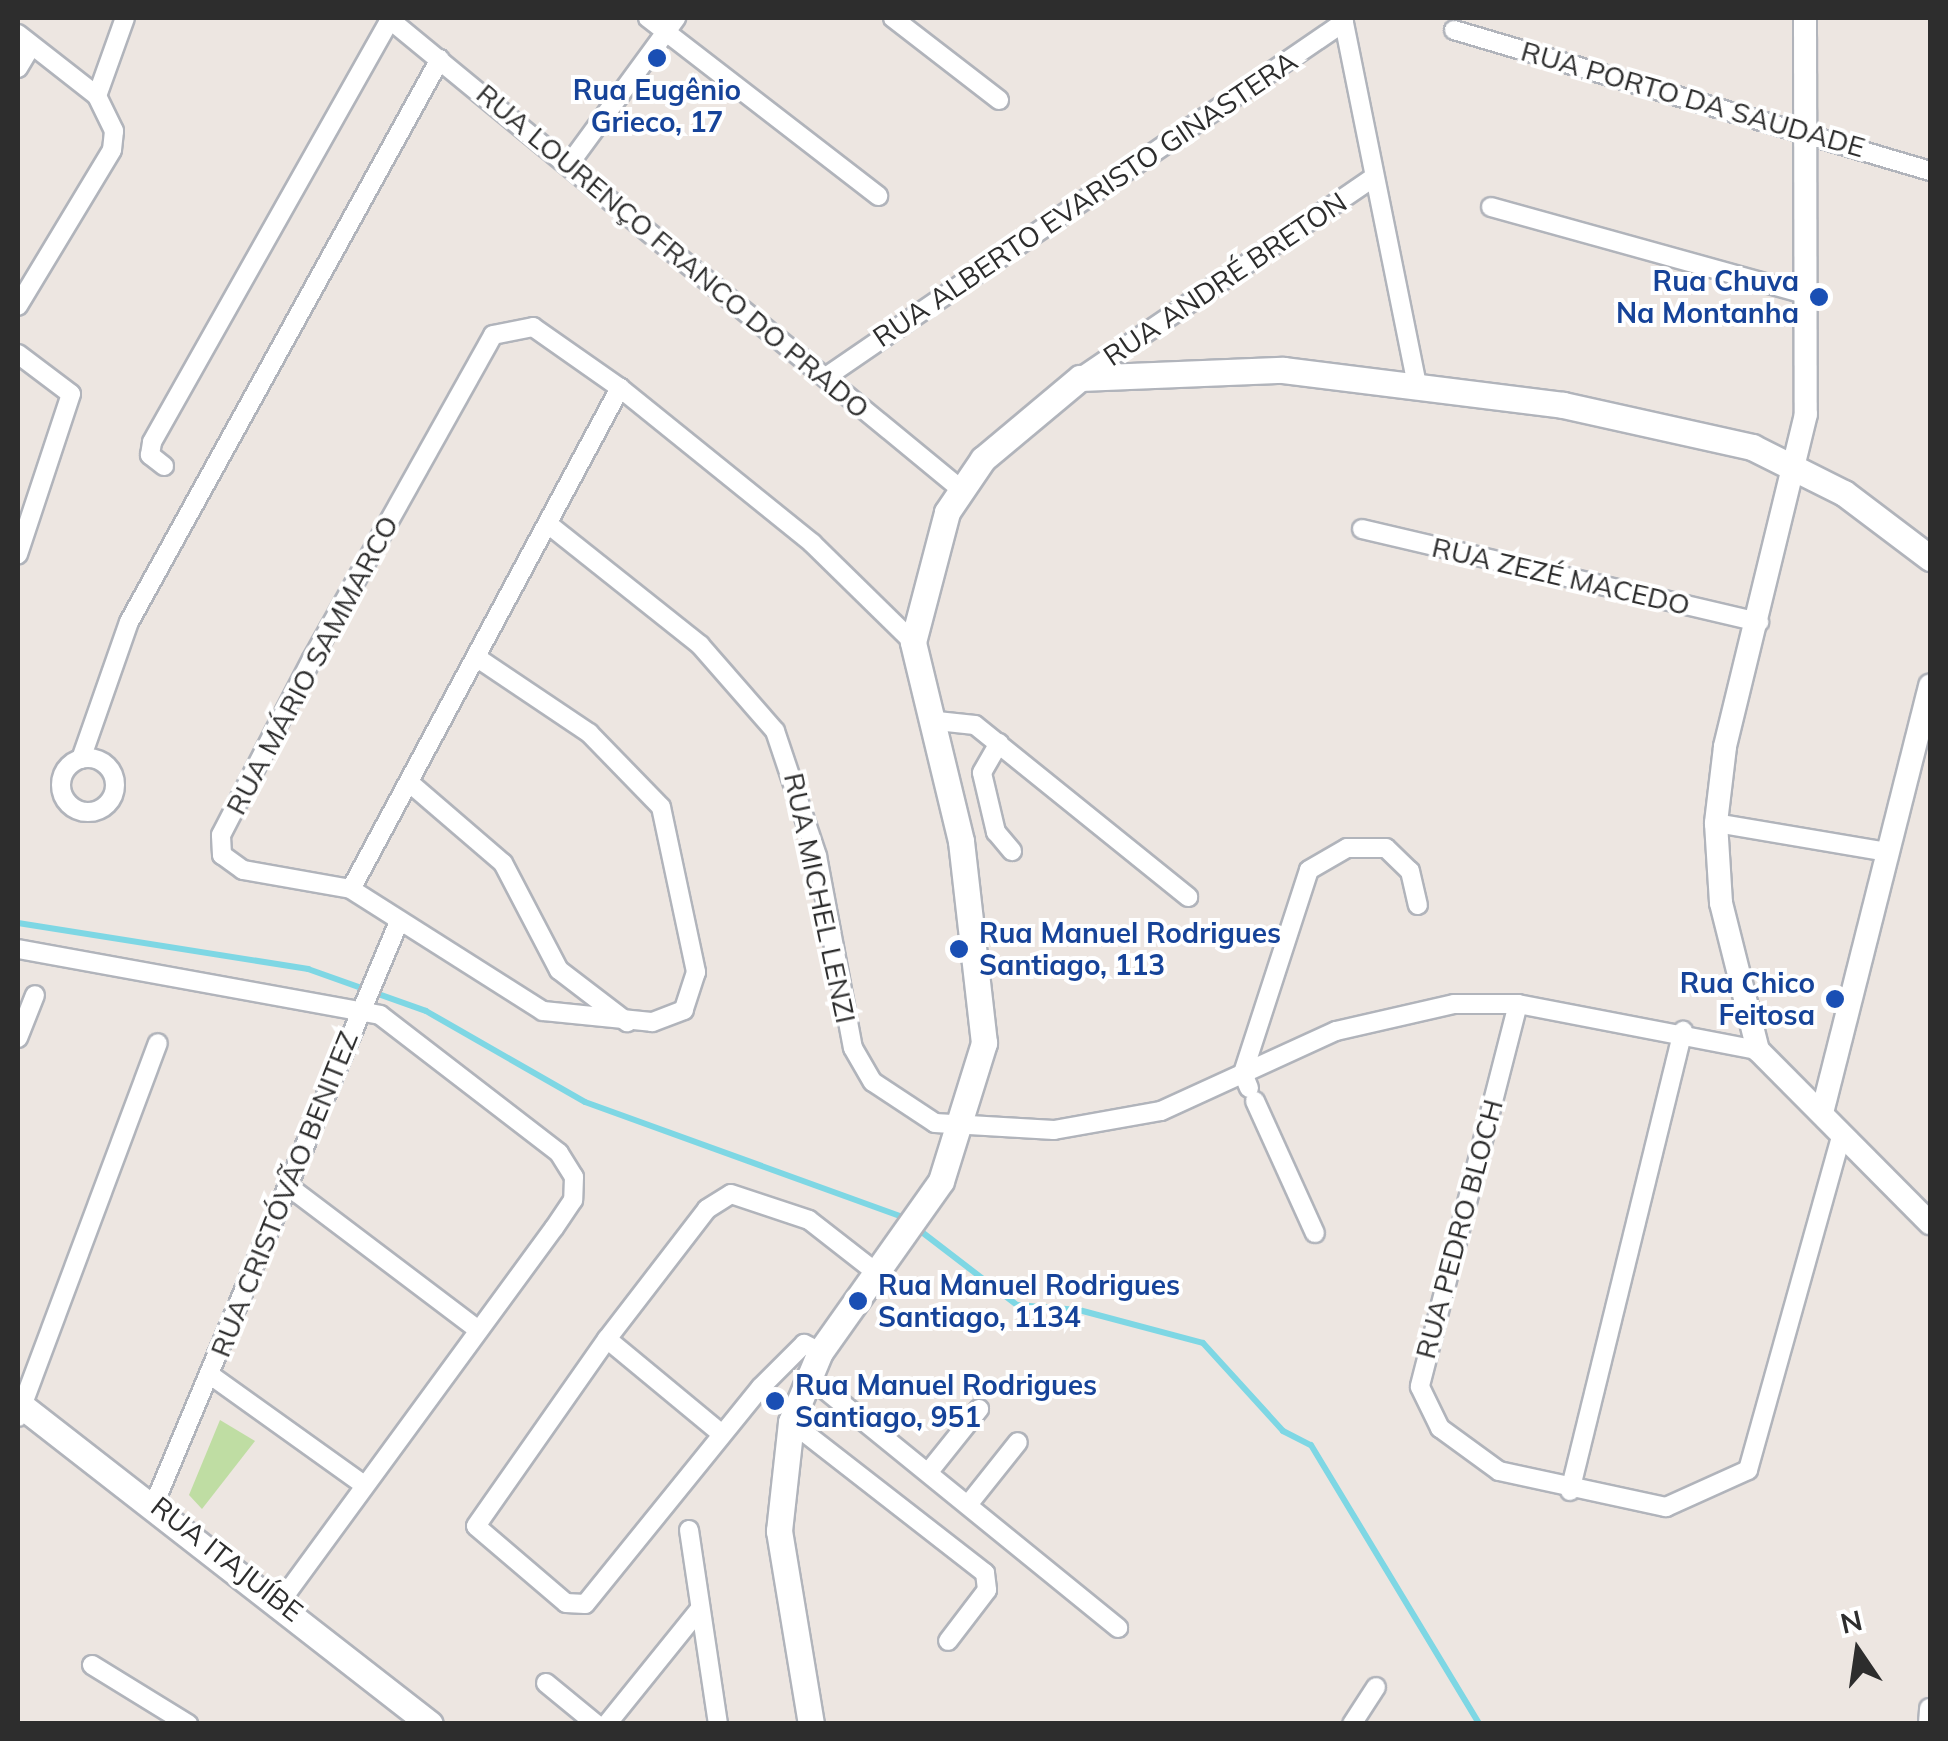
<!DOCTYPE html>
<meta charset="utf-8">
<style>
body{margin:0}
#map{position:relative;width:1948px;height:1741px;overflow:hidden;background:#ede6e1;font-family:Mulish,sans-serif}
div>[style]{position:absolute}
.green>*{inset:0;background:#bfdda3}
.stream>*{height:6px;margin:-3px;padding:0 3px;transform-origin:3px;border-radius:3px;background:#7ed7e4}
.roads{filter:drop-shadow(2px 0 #b1b4bb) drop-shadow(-2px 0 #b1b4bb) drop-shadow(0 2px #b1b4bb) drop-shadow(0 -2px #b1b4bb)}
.minor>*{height:18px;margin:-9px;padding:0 9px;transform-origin:9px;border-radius:9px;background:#fff}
.minor>.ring{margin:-9px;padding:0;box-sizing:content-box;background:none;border:18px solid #fff;border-radius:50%}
.tertiary>*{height:22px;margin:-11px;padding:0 11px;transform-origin:11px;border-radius:11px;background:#fff}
.secondary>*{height:25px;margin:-12.5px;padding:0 12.5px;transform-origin:12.5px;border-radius:12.5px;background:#fff}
.dots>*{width:28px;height:28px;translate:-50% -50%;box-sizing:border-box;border:5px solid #fff;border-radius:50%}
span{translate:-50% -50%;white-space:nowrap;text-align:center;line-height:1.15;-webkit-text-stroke:8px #fff;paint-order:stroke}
.transit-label{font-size:28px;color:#164399;font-weight:700}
.right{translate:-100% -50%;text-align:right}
.left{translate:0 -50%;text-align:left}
.street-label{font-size:28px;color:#2d2d2d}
.frame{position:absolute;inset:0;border:20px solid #2d2d2d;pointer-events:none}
.north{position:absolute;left:1808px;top:1601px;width:100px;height:100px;-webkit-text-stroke:8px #fff;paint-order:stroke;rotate:347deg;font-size:28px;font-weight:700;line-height:40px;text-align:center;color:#2d2d2d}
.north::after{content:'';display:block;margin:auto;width:35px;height:45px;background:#2d2d2d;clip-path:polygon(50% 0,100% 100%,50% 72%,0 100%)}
</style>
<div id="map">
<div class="green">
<div style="clip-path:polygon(220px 1420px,255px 1441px,202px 1509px,189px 1495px)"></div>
</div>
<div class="stream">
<div style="left:18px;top:923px;width:294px;rotate:9deg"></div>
<div style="left:308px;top:969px;width:125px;rotate:19.6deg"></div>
<div style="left:426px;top:1011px;width:183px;rotate:29.8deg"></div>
<div style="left:585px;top:1102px;width:340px;rotate:19.9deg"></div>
<div style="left:914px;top:1226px;width:130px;rotate:37.5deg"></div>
<div style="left:1017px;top:1305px;width:62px;rotate:4.6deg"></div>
<div style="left:1079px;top:1310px;width:128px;rotate:14.9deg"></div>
<div style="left:1203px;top:1343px;width:119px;rotate:47.7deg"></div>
<div style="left:1283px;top:1431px;width:31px;rotate:27deg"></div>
<div style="left:1311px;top:1445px;width:326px;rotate:58.9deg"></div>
</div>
<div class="roads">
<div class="minor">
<div style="left:388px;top:18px;width:737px;rotate:39.44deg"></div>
<div style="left:648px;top:18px;width:291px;rotate:37.7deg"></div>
<div style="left:893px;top:18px;width:134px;rotate:37.7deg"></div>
<div style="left:1343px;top:18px;width:374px;rotate:78.6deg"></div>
<div style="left:1454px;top:30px;width:496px;rotate:16.5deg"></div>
<div style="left:18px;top:34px;width:100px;rotate:38.1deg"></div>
<div style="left:97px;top:96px;width:39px;rotate:64deg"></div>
<div style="left:114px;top:131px;width:19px;rotate:96deg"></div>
<div style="left:112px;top:150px;width:182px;rotate:121.1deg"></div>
<div style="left:18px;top:68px;width:26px;rotate:-59deg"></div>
<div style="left:97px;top:96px;width:83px;rotate:-70.3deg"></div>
<div style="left:570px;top:163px;width:180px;rotate:-53.8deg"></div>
<div style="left:1491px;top:207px;width:329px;rotate:15.5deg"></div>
<div style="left:18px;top:354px;width:66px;rotate:37deg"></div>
<div style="left:71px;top:394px;width:169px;rotate:108.3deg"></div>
<div style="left:826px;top:377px;width:628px;rotate:-34.42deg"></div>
<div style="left:1081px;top:377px;width:350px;rotate:-34.3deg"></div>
<div style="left:164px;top:466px;width:18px;rotate:-142deg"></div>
<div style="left:150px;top:455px;width:13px;rotate:-81deg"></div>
<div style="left:152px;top:442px;width:485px;rotate:-60.6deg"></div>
<div style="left:553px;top:528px;width:188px;rotate:38.5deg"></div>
<div style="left:700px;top:645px;width:114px;rotate:48.9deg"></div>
<div style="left:775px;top:731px;width:132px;rotate:71.4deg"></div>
<div style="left:817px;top:856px;width:195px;rotate:79.4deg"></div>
<div style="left:853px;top:1048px;width:39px;rotate:60deg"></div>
<div style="left:873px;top:1082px;width:74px;rotate:33.5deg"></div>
<div style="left:935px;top:1123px;width:119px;rotate:3.4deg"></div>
<div style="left:1054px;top:1130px;width:109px;rotate:-10.1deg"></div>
<div style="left:1161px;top:1111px;width:192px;rotate:-24.6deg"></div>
<div style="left:1336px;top:1031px;width:121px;rotate:-12.9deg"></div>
<div style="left:1454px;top:1004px;width:64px"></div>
<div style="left:1518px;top:1004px;width:244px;rotate:10.9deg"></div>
<div style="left:1362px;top:529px;width:408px;rotate:13.2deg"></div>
<div style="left:479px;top:659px;width:133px;rotate:33.9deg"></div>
<div style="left:589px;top:733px;width:103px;rotate:45.8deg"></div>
<div style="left:661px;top:807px;width:169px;rotate:78deg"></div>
<div style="left:696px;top:972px;width:40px;rotate:108deg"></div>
<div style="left:684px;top:1010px;width:34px;rotate:159deg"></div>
<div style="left:652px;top:1022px;width:110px;rotate:-174.2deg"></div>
<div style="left:543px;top:1011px;width:227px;rotate:-147.6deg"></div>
<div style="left:351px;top:889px;width:110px;rotate:-170deg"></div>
<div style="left:243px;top:870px;width:26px;rotate:-144deg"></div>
<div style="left:222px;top:855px;width:20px;rotate:-93deg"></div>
<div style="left:221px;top:835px;width:198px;rotate:-62.7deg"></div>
<div style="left:312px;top:659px;width:371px;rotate:-60.8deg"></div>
<div style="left:493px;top:335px;width:41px;rotate:-11.3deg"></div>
<div style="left:533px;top:327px;width:106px;rotate:35deg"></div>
<div style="left:620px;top:388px;width:247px;rotate:38.9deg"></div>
<div style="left:812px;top:543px;width:141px;rotate:44.4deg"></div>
<div style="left:937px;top:721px;width:38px;rotate:6deg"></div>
<div style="left:975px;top:725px;width:274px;rotate:38.9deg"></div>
<div style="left:999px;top:743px;width:34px;rotate:120deg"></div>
<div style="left:982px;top:773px;width:61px;rotate:76.7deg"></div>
<div style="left:996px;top:832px;width:25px;rotate:50deg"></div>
<div class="ring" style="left:61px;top:758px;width:36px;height:36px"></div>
<div style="left:81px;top:759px;width:145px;rotate:-70.7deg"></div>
<div style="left:129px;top:622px;width:643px;rotate:-61.08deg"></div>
<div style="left:411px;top:784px;width:121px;rotate:40.7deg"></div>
<div style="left:503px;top:863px;width:121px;rotate:62.4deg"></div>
<div style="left:559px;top:970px;width:86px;rotate:37.4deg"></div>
<div style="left:1716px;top:823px;width:173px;rotate:9.6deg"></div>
<div style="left:351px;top:889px;width:569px;rotate:-61.77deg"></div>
<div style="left:18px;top:949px;width:368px;rotate:10.3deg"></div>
<div style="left:380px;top:1015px;width:226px;rotate:37.6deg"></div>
<div style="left:559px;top:1153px;width:28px;rotate:58deg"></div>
<div style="left:574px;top:1177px;width:23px;rotate:92deg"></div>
<div style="left:573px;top:1200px;width:34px;rotate:124deg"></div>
<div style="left:554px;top:1228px;width:461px;rotate:126.2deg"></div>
<div style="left:1518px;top:1004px;width:395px;rotate:104.4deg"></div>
<div style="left:1420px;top:1387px;width:46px;rotate:64deg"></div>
<div style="left:1440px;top:1428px;width:73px;rotate:36.1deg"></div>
<div style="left:1499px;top:1471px;width:171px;rotate:12.2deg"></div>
<div style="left:1666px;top:1507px;width:90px;rotate:-24.3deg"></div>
<div style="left:1748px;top:1470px;width:347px;rotate:-74.4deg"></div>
<div style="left:18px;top:1038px;width:46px;rotate:-68.4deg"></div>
<div style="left:1249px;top:1088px;width:16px;rotate:-112deg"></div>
<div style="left:1243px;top:1073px;width:213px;rotate:-72deg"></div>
<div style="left:1309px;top:870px;width:44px;rotate:-30.1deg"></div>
<div style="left:1347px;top:848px;width:39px"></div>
<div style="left:1386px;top:848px;width:33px;rotate:44deg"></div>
<div style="left:1410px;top:871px;width:35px;rotate:77deg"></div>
<div style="left:1255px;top:1101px;width:145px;rotate:65.6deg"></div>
<div style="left:288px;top:1186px;width:236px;rotate:37.1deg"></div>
<div style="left:607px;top:1339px;width:149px;rotate:39.6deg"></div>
<div style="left:820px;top:1352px;width:18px;rotate:-153deg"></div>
<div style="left:804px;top:1344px;width:61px;rotate:135deg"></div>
<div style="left:761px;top:1387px;width:279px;rotate:129deg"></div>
<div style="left:585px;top:1604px;width:19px;rotate:-177deg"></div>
<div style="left:566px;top:1603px;width:118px;rotate:-139.5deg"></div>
<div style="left:476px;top:1526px;width:228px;rotate:-55deg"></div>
<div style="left:607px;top:1339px;width:164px;rotate:-52.4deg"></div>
<div style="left:707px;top:1209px;width:28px;rotate:-32deg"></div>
<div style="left:731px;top:1194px;width:82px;rotate:18.4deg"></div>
<div style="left:809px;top:1220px;width:88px;rotate:38deg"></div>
<div style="left:209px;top:1374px;width:186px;rotate:35.6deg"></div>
<div style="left:807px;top:1375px;width:401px;rotate:39.1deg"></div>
<div style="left:18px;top:1417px;width:399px;rotate:-69.5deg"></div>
<div style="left:791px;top:1422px;width:246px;rotate:37.9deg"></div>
<div style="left:985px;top:1573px;width:17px;rotate:83deg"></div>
<div style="left:987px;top:1590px;width:64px;rotate:127.4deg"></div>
<div style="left:931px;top:1469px;width:77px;rotate:-51.3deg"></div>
<div style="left:1570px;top:1491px;width:474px;rotate:-76.2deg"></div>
<div style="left:971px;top:1501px;width:75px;rotate:-51.5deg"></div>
<div style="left:155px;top:1502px;width:627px;rotate:-67.2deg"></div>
<div style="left:689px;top:1530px;width:196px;rotate:81.5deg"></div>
<div style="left:92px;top:1665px;width:113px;rotate:31.6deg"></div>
<div style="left:546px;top:1683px;width:65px;rotate:39.4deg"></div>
<div style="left:607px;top:1724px;width:146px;rotate:-51.1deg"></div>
<div style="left:1352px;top:1724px;width:44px;rotate:-57deg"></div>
<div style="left:1928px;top:1724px;width:16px;rotate:-86deg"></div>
</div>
<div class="tertiary">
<div style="left:1805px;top:18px;width:396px;rotate:89.9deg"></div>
<div style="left:1806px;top:414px;width:343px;rotate:103.7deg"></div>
<div style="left:1725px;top:747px;width:77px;rotate:96.8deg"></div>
<div style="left:1716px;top:823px;width:80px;rotate:86.4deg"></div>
<div style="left:1721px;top:903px;width:152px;rotate:75.9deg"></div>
<div style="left:1758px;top:1050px;width:244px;rotate:45.2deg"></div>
<div style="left:1822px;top:1113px;width:441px;rotate:-75.8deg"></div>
</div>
<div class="secondary">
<div style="left:18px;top:1403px;width:522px;rotate:37.92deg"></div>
<div style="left:811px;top:1724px;width:196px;rotate:-99.4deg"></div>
<div style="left:779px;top:1531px;width:110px;rotate:-83.7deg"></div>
<div style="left:791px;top:1422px;width:76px;rotate:-67.5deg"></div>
<div style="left:820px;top:1352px;width:209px;rotate:-54.7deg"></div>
<div style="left:941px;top:1181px;width:145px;rotate:-72.7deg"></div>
<div style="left:984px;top:1043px;width:203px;rotate:-96.5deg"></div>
<div style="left:961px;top:841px;width:205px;rotate:-103.6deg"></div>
<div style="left:913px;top:642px;width:134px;rotate:-75.3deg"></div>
<div style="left:947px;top:512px;width:64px;rotate:-55.8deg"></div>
<div style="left:983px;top:459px;width:126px;rotate:-39.9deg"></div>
<div style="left:1080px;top:378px;width:203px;rotate:-2.3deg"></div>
<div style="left:1283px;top:370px;width:282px;rotate:7.1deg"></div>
<div style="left:1563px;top:405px;width:194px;rotate:12.5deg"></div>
<div style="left:1752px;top:447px;width:103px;rotate:26.6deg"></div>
<div style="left:1844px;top:493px;width:108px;rotate:37.1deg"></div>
</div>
</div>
<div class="dots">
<div style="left:657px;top:58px;background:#1a4fb4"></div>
<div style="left:1819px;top:297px;background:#1a4fb4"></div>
<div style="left:959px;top:949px;background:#1a4fb4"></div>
<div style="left:1835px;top:999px;background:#1a4fb4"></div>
<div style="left:858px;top:1301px;background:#1a4fb4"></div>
<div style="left:775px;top:1401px;background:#1a4fb4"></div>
</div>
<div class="transit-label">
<span style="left:657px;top:106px">Rua Eugênio<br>Grieco, 17</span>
<span class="right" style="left:1799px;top:297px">Rua Chuva<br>Na Montanha</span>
<span class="left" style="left:979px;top:949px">Rua Manuel Rodrigues<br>Santiago, 113</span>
<span class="right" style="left:1815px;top:999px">Rua Chico<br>Feitosa</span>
<span class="left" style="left:878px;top:1301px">Rua Manuel Rodrigues<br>Santiago, 1134</span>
<span class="left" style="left:795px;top:1401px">Rua Manuel Rodrigues<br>Santiago, 951</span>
</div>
<div class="street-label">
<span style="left:1693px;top:99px;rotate:16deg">RUA PORTO DA SAUDADE</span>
<span style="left:1085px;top:199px;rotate:-34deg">RUA ALBERTO EVARISTO GINASTERA</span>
<span style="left:673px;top:251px;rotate:40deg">RUA LOURENÇO FRANCO DO PRADO</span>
<span style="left:1225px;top:279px;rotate:-34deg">RUA ANDRÉ BRETON</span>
<span style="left:1561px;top:576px;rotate:13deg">RUA ZEZÉ MACEDO</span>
<span style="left:312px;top:665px;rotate:-62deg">RUA MÁRIO SAMMARCO</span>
<span style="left:820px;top:898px;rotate:78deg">RUA MICHEL LENZI</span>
<span style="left:284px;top:1194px;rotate:-68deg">RUA CRISTÓVÃO BENITEZ</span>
<span style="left:1459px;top:1229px;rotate:-75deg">RUA PEDRO BLOCH</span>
<span style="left:227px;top:1559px;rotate:38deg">RUA ITAJUÍBE</span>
</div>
<div class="frame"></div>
<div class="north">N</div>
</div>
